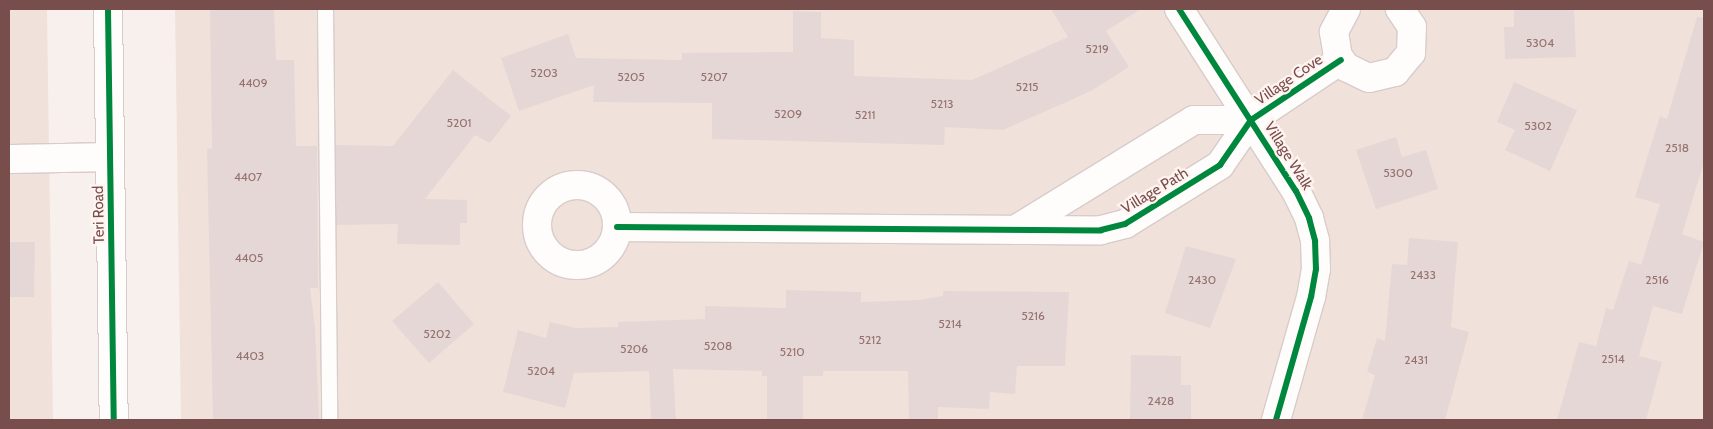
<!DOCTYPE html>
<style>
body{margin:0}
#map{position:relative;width:1713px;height:429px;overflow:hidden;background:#f8f0ed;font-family:Cabin,sans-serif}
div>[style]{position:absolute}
.residential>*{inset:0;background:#f1e1db}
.building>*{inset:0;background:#e5d7d5}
.roads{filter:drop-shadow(1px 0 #d7ccca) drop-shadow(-1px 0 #d7ccca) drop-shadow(0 1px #d7ccca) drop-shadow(0 -1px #d7ccca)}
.service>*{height:15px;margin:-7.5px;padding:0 7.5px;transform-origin:7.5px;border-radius:7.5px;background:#fefdfc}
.minor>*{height:28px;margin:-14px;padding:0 14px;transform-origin:14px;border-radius:14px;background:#fefdfc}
.minor>.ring{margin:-14px;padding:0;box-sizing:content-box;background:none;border:28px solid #fefdfc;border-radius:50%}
.tertiary>*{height:28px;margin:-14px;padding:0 14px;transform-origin:14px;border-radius:14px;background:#fefdfc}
.cycleway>*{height:6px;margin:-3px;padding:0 3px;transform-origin:3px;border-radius:3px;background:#00873e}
span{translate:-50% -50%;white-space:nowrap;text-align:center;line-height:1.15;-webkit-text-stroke:4.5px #fff4f0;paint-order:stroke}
.number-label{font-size:12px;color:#957270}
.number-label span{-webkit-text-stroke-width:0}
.street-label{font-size:15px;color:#784e4c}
.frame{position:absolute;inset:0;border:10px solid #784e4c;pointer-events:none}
</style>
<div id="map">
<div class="residential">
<div style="clip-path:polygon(9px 9px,47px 9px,53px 420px,9px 420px)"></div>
<div style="clip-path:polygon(175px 9px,1704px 9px,1704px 420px,181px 420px)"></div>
</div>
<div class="building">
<div style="clip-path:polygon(210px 9px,274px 9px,276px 60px,294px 60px,296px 146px,317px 146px,318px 288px,310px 288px,315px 328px,319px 420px,213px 420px,207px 149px,212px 148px)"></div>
<div style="clip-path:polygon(1051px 9px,1141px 9px,1106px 31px,1129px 67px,1091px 91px,1003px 130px,945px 127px,944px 145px,712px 139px,712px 103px,593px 102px,594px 85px,519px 111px,501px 58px,568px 34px,576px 58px,682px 60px,682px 53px,793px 52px,793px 11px,821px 12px,821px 38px,854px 40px,854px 76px,972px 80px,1068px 37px)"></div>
<div style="clip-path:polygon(1514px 9px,1574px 9px,1576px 57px,1505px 59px,1504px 27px,1514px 27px)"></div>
<div style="clip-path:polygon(1697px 17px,1704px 18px,1704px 162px,1682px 234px,1704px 242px,1682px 314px,1653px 306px,1639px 356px,1662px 362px,1646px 420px,1557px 420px,1579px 342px,1596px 346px,1606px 308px,1613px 310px,1629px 261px,1641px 265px,1660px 204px,1635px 197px,1660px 116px,1667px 119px)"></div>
<div style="clip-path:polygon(453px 70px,511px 116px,490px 143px,475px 135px,425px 199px,467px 200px,467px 223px,460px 223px,460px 245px,397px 244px,398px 224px,336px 225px,336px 145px,393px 146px)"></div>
<div style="clip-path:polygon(1514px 82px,1577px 110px,1550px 171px,1505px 150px,1515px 130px,1497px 122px)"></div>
<div style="clip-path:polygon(1396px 137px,1402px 157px,1426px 150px,1438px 189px,1376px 209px,1356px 150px)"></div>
<div style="clip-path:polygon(1409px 238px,1458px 242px,1451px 327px,1469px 332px,1445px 420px,1362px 420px,1375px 375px,1367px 372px,1377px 338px,1385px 341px,1392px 264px,1407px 265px)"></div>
<div style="clip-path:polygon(9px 242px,35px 242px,34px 297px,9px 297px)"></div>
<div style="clip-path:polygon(1186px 246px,1236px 259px,1210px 328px,1165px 313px)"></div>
<div style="clip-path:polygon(438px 282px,474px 324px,429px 363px,392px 321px)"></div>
<div style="clip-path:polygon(786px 290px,861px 292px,861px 302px,919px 300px,943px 296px,943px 291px,1069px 292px,1065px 366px,1017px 366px,1015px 394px,990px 392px,989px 409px,938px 407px,938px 420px,909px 420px,908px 371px,823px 371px,823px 376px,803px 376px,803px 420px,767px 420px,767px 376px,762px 376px,762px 371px,673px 369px,676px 420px,651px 420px,649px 371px,574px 373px,565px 408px,503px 392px,518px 330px,546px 338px,550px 322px,575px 328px,618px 327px,618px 322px,705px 319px,705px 306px,786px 308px)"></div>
<div style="clip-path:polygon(1131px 355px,1181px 356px,1181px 385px,1191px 385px,1191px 420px,1130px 420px)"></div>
</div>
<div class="roads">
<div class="service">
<div style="left:325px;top:9px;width:411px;rotate:89.4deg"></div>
</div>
<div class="minor">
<div style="left:1179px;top:9px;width:216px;rotate:57.3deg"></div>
<div style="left:1296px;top:191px;width:30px;rotate:64deg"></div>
<div style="left:1309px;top:218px;width:24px;rotate:75deg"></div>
<div style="left:1315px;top:241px;width:28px;rotate:88deg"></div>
<div style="left:1316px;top:269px;width:28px;rotate:100deg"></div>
<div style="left:1311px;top:297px;width:128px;rotate:105.9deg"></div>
<div style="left:1346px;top:9px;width:26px;rotate:118deg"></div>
<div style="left:1334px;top:32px;width:25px;rotate:81deg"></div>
<div style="left:1338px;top:57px;width:13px;rotate:51deg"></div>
<div style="left:1346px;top:67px;width:25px;rotate:26deg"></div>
<div style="left:1369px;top:78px;width:27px;rotate:-13deg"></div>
<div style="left:1395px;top:72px;width:25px;rotate:-50deg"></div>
<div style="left:1411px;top:53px;width:26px;rotate:-88deg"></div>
<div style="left:1412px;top:27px;width:22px;rotate:-124deg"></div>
<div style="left:9px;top:159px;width:101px;rotate:-1.1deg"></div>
<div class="ring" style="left:537px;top:185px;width:52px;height:52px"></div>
<div style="left:617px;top:227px;width:484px;rotate:0.4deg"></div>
<div style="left:1101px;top:230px;width:25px;rotate:-14deg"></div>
<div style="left:1125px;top:224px;width:112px;rotate:-31.8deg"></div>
<div style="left:1220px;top:165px;width:55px;rotate:-55.4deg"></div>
<div style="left:1251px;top:120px;width:108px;rotate:-33.7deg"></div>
<div style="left:1015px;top:230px;width:210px;rotate:-31.6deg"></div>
<div style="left:1194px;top:120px;width:57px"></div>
</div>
<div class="tertiary">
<div style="left:108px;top:9px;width:411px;rotate:89.2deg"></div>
</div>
</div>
<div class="cycleway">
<div style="left:108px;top:9px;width:411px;rotate:89.2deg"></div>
<div style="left:1179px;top:9px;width:216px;rotate:57.3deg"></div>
<div style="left:1296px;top:191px;width:30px;rotate:64deg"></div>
<div style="left:1309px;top:218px;width:24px;rotate:75deg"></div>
<div style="left:1315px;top:241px;width:28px;rotate:88deg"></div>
<div style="left:1316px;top:269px;width:28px;rotate:100deg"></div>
<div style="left:1311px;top:297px;width:128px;rotate:105.9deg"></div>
<div style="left:617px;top:227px;width:484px;rotate:0.4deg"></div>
<div style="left:1101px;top:230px;width:25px;rotate:-14deg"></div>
<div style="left:1125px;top:224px;width:112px;rotate:-31.8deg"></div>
<div style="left:1220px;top:165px;width:55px;rotate:-55.4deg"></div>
<div style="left:1251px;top:120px;width:108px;rotate:-33.7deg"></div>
</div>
<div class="number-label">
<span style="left:1540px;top:43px">5304</span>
<span style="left:1097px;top:49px">5219</span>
<span style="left:544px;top:73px">5203</span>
<span style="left:631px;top:77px">5205</span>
<span style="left:714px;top:77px">5207</span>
<span style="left:253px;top:83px">4409</span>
<span style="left:1027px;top:87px">5215</span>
<span style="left:942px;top:104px">5213</span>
<span style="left:788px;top:114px">5209</span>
<span style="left:865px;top:115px">5211</span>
<span style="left:459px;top:123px">5201</span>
<span style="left:1538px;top:126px">5302</span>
<span style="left:1677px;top:148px">2518</span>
<span style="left:1398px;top:173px">5300</span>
<span style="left:248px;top:177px">4407</span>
<span style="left:249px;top:258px">4405</span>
<span style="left:1423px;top:275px">2433</span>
<span style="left:1202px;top:280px">2430</span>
<span style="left:1657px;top:280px">2516</span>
<span style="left:1033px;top:316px">5216</span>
<span style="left:950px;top:324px">5214</span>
<span style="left:437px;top:334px">5202</span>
<span style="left:870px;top:340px">5212</span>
<span style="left:718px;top:346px">5208</span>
<span style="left:634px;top:349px">5206</span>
<span style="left:792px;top:352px">5210</span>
<span style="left:250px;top:356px">4403</span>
<span style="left:1613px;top:359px">2514</span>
<span style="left:1416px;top:360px">2431</span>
<span style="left:541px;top:371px">5204</span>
<span style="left:1161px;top:401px">2428</span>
</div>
<div class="street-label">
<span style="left:1289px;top:80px;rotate:-34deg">Village Cove</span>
<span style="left:1288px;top:156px;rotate:58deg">Village Walk</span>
<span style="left:1155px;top:191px;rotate:-31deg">Village Path</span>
<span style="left:99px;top:215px;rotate:-91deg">Teri Road</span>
</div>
<div class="frame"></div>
</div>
